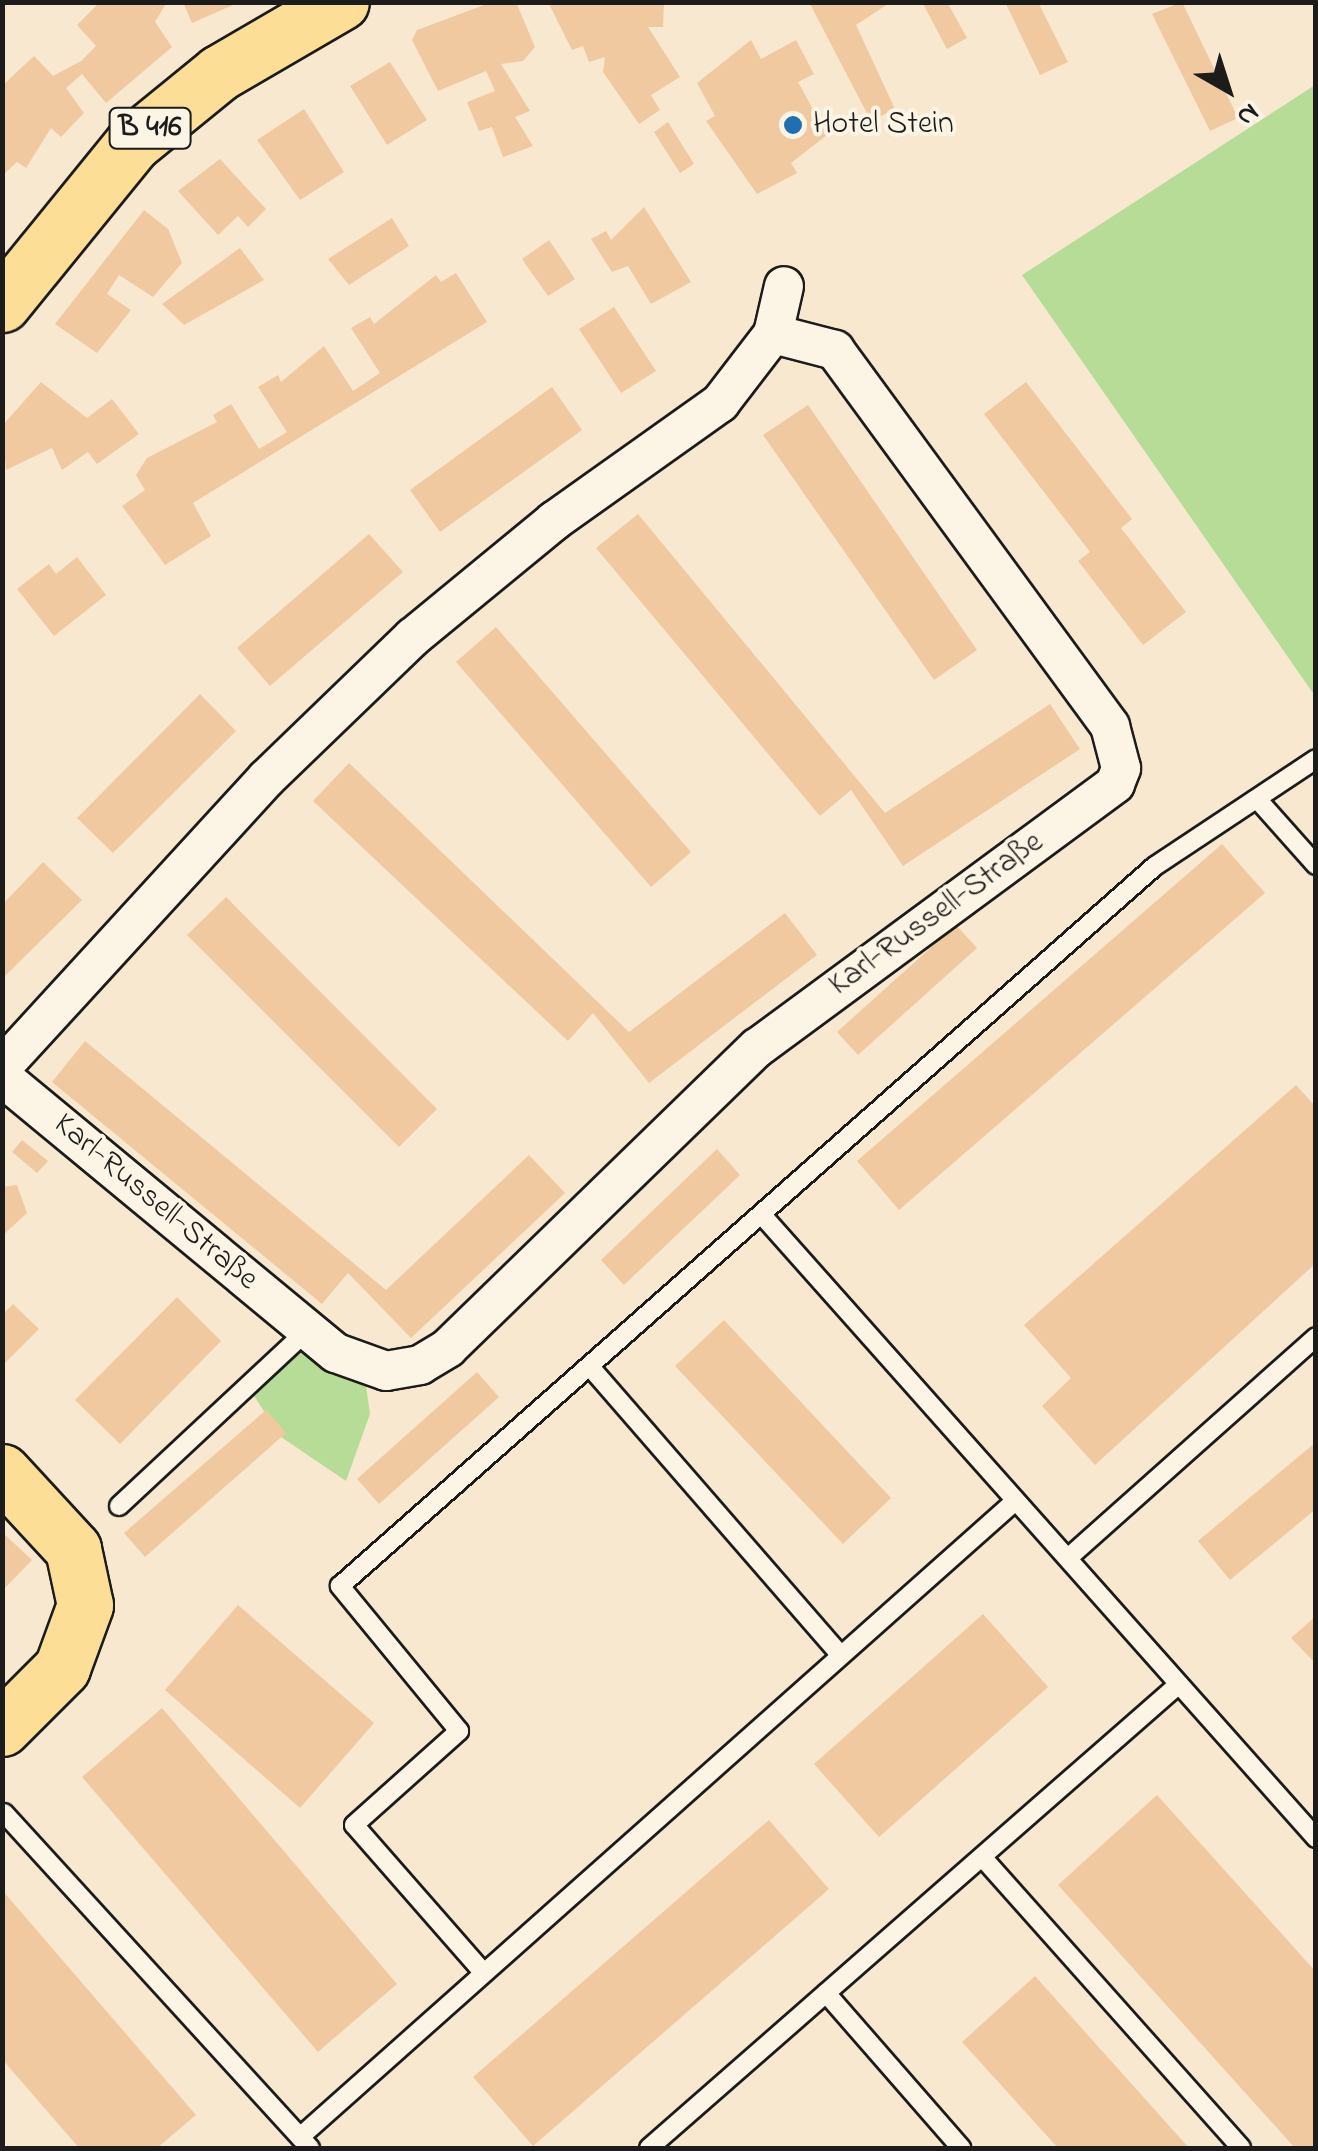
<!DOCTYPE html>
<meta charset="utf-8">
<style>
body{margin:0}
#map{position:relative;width:1318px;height:2151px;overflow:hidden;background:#f8e8d0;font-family:"Indie Flower",sans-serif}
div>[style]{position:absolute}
.green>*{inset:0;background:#b7dc98}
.building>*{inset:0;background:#f0c9a0}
.roads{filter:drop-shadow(2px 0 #1c1c1c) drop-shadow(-2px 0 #1c1c1c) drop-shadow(0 2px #1c1c1c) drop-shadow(0 -2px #1c1c1c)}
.lane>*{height:18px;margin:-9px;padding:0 9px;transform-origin:9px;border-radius:9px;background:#fcf5e5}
.street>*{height:38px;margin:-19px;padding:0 19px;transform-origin:19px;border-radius:19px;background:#fcf5e5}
.primary>*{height:55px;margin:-27.5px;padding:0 27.5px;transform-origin:27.5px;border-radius:27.5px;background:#fdde96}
.highway>*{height:55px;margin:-27.5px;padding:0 27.5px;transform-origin:27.5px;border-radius:27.5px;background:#fdde96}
.dots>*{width:28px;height:28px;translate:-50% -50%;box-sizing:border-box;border:5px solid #fcf5e5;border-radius:50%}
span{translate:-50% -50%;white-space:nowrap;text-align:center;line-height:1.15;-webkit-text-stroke:8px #fcf5e5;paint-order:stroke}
.shield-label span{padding:2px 8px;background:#fcf5e5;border:2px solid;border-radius:8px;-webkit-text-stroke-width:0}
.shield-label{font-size:30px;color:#1c1c1c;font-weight:700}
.poi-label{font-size:32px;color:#1c1c1c}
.left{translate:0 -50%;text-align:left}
.street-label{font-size:32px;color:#1c1c1c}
.frame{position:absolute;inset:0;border:5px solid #1c1c1c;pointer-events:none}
.north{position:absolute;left:1178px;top:40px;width:100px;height:100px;-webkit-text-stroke:8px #fcf5e5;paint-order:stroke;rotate:141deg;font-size:28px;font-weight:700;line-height:40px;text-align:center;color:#1c1c1c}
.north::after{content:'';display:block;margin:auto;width:35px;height:45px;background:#1c1c1c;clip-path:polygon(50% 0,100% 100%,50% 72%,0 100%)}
</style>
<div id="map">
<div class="green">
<div style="clip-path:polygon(1315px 85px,1315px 696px,1022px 275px)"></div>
<div style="clip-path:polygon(301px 1344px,366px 1386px,370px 1414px,346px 1481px,281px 1437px,252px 1393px)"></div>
</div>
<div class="building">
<div style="clip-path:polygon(100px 2px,167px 2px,155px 22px,172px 47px,106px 103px,82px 74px,66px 88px,84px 113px,61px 137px,51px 128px,26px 168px,17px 162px,2px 176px,2px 86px,34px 56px,53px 76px,81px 61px,96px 46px,77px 25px)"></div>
<div style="clip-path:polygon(183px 2px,240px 2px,192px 23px)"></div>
<div style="clip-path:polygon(492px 2px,516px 2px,535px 47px,523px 61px,501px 64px,530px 111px,515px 117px,533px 146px,503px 157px,492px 127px,479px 131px,467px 102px,495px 91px,486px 71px,438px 91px,412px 40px,417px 30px)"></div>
<div style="clip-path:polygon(548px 2px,664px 2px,663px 27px,648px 27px,680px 77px,651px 95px,660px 110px,639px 124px,603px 72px,605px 57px,589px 62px,583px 46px,572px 50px)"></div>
<div style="clip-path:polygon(809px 2px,891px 2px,856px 25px,895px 109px,871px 121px)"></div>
<div style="clip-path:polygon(922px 2px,947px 2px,967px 38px,947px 49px)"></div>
<div style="clip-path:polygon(1005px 2px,1038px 2px,1068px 62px,1040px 75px)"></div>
<div style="clip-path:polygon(1182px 2px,1238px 118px,1210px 131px,1152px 14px)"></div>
<div style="clip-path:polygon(751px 40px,761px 59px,796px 40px,814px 74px,798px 82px,827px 135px,791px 163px,797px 173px,757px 194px,706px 121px,715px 116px,697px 83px)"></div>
<div style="clip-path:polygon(390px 62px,427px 120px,387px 145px,350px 86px)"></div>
<div style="clip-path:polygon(304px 109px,344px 172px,300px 200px,257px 140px)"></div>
<div style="clip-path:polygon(668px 122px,694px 164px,680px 173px,654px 132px)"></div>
<div style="clip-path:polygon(220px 159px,266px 209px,248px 227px,238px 216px,218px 235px,178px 191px)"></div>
<div style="clip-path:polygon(644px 207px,691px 282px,651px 304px,628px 266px,612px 272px,591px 239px,606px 231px,611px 240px)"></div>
<div style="clip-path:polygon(144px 210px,168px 229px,182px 263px,153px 297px,119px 275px,107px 294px,131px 310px,97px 353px,55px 324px)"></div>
<div style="clip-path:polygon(392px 218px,409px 246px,349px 285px,328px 259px)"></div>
<div style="clip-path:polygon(549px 240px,575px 279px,548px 296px,522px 259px)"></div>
<div style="clip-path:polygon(240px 248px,264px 280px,184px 325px,162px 304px)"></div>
<div style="clip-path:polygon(456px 273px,487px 322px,193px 503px,211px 536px,165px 565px,122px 506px,145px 490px,136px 475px,147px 458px,217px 422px,213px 415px,231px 404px,259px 449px,287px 432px,258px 387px,278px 375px,281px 382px,324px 346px,353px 391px,380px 373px,351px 328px,370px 317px,374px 324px,436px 275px,441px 282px)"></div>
<div style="clip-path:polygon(614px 307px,656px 371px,621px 393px,579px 329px)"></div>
<div style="clip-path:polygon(41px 382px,87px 418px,112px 399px,139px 434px,97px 464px,88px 452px,62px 470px,52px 448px,6px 470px,2px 426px)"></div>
<div style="clip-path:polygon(1026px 382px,1132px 519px,1121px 528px,1186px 612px,1143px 645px,1078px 561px,1090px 552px,984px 414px)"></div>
<div style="clip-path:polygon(552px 387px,582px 430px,440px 532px,410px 490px)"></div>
<div style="clip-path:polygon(808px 405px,977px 650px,934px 680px,763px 435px)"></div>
<div style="clip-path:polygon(638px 514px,885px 813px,1050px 704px,1080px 749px,903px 866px,851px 790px,820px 816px,596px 548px)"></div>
<div style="clip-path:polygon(369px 534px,403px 572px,270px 686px,237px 648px)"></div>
<div style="clip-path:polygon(77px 557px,106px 595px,54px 636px,17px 589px,49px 564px,56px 574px)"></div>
<div style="clip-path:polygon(496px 627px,691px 852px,651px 887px,456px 662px)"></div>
<div style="clip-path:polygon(200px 694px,236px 731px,113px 853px,77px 818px)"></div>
<div style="clip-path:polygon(349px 763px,629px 1032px,785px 913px,817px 955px,649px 1083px,593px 1013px,568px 1041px,313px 801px)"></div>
<div style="clip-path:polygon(1222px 844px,1265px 893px,899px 1210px,857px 1161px)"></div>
<div style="clip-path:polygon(43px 862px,82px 900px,2px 979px,2px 905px)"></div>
<div style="clip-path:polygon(226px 897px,437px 1109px,399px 1147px,187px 935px)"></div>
<div style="clip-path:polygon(956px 925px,977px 948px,858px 1055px,837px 1032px)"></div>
<div style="clip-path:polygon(85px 1041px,386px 1290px,529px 1155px,565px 1193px,411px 1338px,348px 1273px,322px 1304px,52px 1082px)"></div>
<div style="clip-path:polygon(1296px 1085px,1316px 1107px,1316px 1263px,1095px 1465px,1042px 1406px,1071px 1378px,1024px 1325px)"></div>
<div style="clip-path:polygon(22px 1140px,48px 1161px,37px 1173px,12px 1152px)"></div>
<div style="clip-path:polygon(717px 1149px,740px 1175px,624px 1285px,601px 1260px)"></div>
<div style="clip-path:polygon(17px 1185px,27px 1213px,2px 1236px,2px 1187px)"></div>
<div style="clip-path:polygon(177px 1297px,221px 1341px,120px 1444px,75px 1400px)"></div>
<div style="clip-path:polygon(13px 1304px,39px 1329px,2px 1366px,2px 1315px)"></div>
<div style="clip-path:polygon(724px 1320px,891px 1498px,843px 1544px,675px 1366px)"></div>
<div style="clip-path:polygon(477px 1372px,499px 1397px,379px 1504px,357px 1479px)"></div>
<div style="clip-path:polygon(266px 1410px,286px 1433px,145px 1557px,124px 1533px)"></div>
<div style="clip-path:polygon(1316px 1442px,1316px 1509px,1230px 1580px,1198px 1541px)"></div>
<div style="clip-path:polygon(2px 1532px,32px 1560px,2px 1591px)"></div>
<div style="clip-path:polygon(238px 1605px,374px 1723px,300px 1808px,165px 1690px)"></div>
<div style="clip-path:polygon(983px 1614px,1048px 1687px,879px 1837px,814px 1764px)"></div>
<div style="clip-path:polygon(1316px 1616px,1316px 1664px,1291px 1638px)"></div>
<div style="clip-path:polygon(162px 1708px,397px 1984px,318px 2052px,82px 1777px)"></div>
<div style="clip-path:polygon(1157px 1795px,1316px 1972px,1316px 2148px,1295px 2148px,1058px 1885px)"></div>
<div style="clip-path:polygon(769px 1820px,829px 1889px,533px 2146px,473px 2077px)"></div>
<div style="clip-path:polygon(2px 1890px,196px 2115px,157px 2148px,79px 2148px,2px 2059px)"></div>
<div style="clip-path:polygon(1035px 1976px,1189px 2148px,1058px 2148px,962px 2042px)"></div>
</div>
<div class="roads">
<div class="lane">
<div style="left:1258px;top:800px;width:87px;rotate:48.3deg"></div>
<div style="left:762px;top:1215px;width:834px;rotate:48.36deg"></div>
<div style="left:591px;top:1368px;width:376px;rotate:49deg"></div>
<div style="left:119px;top:1506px;width:258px;rotate:-43deg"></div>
<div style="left:1068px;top:1558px;width:332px;rotate:-41.7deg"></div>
<div style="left:4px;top:1813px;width:454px;rotate:47.6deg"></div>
<div style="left:983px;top:1858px;width:388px;rotate:48.3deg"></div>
<div style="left:482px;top:1971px;width:194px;rotate:-131.2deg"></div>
<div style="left:354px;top:1825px;width:141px;rotate:-41.8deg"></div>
<div style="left:459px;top:1731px;width:188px;rotate:-129.4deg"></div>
<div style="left:340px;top:1586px;width:1087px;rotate:-41.46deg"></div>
<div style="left:1155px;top:866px;width:193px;rotate:-33.6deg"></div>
<div style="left:826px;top:1993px;width:206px;rotate:48.9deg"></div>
<div style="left:300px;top:2137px;width:956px;rotate:-41.65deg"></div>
<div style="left:649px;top:2148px;width:704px;rotate:-41.2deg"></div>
</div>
<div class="street">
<div style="left:2px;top:1067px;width:392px;rotate:-47.5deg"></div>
<div style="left:267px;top:778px;width:203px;rotate:-44deg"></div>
<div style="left:413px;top:637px;width:183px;rotate:-39.4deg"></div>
<div style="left:554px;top:521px;width:204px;rotate:-35.4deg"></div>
<div style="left:720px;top:403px;width:87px;rotate:-52.5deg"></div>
<div style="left:773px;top:334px;width:49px;rotate:-77.1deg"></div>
<div style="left:2px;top:1077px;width:433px;rotate:39.6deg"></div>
<div style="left:336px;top:1353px;width:53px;rotate:19.8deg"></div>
<div style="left:386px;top:1371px;width:35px;rotate:-10deg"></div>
<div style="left:420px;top:1365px;width:33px;rotate:-31deg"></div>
<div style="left:448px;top:1348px;width:431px;rotate:-44.2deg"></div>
<div style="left:757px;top:1048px;width:445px;rotate:-36.4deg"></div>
<div style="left:1115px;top:784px;width:17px;rotate:-69deg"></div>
<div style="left:1121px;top:768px;width:43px;rotate:-104.7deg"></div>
<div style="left:1110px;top:726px;width:466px;rotate:-126.2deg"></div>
<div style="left:835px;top:350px;width:64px;rotate:-165.5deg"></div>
</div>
<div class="primary">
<div style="left:2px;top:304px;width:206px;rotate:-50.9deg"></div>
<div style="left:132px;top:144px;width:112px;rotate:-39.2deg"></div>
<div style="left:219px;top:73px;width:141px;rotate:-30.2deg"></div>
</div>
<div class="highway">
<div style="left:2px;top:1472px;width:105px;rotate:47.3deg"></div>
<div style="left:73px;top:1549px;width:57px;rotate:77.9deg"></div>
<div style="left:85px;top:1605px;width:67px;rotate:110.1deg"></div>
<div style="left:62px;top:1668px;width:85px;rotate:135deg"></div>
</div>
</div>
<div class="dots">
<div style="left:793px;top:125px;background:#1f6fb2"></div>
</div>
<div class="shield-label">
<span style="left:150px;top:128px">B 416</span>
</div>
<div class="poi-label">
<span class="left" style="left:813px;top:125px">Hotel Stein</span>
</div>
<div class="street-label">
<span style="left:937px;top:915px;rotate:-36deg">Karl-Russell-Straße</span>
<span style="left:155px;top:1203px;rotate:40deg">Karl-Russell-Straße</span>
</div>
<div class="frame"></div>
<div class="north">N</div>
</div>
